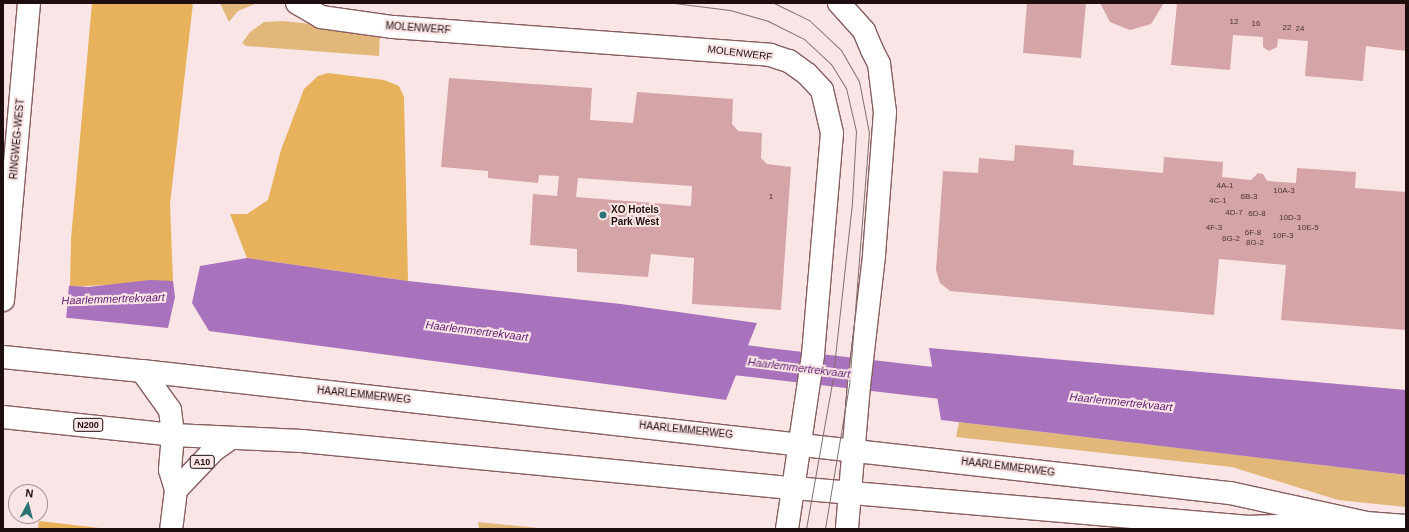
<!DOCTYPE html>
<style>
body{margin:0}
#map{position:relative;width:1409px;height:532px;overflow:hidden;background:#f9e5e5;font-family:Arial,sans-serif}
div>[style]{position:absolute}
.green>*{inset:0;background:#e2b87a}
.forest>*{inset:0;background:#e8b15b}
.water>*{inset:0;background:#a873bc}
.pier>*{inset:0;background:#f9e5e5}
.canal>*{height:31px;margin:-15.5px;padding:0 15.5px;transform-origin:15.5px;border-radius:15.5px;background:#a873bc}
.building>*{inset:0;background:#d4a4a6}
.roads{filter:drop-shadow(1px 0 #885e5f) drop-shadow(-1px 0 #885e5f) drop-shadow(0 1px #885e5f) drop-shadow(0 -1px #885e5f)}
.secondary>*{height:22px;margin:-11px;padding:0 11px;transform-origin:11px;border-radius:11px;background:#fff}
.primary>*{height:22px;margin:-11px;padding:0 11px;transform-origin:11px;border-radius:11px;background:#fff}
.highway>*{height:22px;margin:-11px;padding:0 11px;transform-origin:11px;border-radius:11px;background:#fff}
.tram>*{height:1px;margin:-0.5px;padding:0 0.5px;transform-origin:0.5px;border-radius:0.5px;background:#816e6f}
.dots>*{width:11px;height:11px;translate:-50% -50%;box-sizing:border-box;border:2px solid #f9e5e5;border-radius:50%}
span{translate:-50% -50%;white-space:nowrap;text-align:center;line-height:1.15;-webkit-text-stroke:4px #f9e5e5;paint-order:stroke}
.number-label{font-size:8px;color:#4c3435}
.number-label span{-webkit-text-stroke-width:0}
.shield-label span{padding:1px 3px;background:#f9e5e5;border:1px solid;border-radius:3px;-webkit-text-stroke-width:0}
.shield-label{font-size:9px;color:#1f0e0f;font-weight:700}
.street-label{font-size:10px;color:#1f0e0f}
.poi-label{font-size:10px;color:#1f0e0f;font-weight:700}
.left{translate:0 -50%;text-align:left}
.water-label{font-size:11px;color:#5c1872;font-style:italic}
.frame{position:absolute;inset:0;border:4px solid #1f0e0f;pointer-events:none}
.north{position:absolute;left:8px;top:484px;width:40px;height:40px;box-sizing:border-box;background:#f9e5e5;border:1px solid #a28f8f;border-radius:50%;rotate:7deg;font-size:11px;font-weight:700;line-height:16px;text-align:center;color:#1f0e0f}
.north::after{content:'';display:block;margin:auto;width:14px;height:18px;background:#2a7475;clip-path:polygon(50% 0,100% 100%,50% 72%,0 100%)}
</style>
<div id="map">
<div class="green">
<div style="clip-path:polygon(220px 3px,257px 3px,238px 11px,229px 22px)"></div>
<div style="clip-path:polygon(283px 21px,380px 31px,379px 56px,246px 46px,242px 43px,250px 32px,264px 22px)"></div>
<div style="clip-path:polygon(959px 422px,1406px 475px,1406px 507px,1338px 500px,1232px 467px,956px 437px)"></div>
<div style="clip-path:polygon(478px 522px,549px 529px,479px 529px)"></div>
</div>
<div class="forest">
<div style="clip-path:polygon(92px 3px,193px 3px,170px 204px,173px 281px,70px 287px,71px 239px)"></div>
<div style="clip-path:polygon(328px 73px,384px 80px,399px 86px,404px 97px,408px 281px,247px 258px,230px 214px,247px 214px,268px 200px,281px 150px,304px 89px,318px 76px)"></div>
<div style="clip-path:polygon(39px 521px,108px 529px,38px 529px)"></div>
</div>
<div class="water">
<div style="clip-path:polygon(247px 258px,408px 281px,621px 304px,757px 323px,726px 400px,209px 331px,192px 303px,200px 266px)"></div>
<div style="clip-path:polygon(150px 280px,173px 281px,175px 297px,168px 328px,29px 314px,3px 281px,88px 287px)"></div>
<div style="clip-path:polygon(929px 348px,1406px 390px,1406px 475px,941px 420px)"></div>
</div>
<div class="pier">
<div style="clip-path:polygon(3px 279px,69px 285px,66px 320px,3px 314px)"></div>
</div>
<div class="canal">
<div style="left:699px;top:355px;width:279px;rotate:6.6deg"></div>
</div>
<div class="building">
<div style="clip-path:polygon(1027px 3px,1086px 3px,1081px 58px,1023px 53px)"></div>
<div style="clip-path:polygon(1100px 3px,1164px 3px,1151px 24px,1130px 30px,1110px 22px)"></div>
<div style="clip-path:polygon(1177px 3px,1406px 3px,1406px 51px,1366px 46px,1363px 81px,1305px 76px,1308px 41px,1278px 39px,1277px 47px,1269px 51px,1263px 47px,1263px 37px,1233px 35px,1230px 70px,1171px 65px)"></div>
<div style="clip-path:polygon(evenodd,449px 78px,592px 88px,590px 120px,633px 123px,637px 92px,733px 99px,732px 124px,738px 131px,762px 133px,761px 158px,767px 164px,791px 167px,781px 310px,692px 304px,694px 258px,651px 254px,648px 277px,577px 272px,577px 249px,530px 245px,533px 194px,557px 196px,559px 176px,539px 175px,538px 183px,488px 178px,488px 171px,441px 167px,449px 78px,578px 178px,692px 186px,691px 206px,576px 197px,578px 178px)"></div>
<div style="clip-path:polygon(1015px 145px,1074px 150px,1073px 165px,1163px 173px,1164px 157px,1223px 162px,1222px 177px,1251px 180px,1258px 173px,1263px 174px,1267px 181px,1296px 183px,1297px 168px,1356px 172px,1355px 188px,1406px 192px,1406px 330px,1281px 320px,1286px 265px,1219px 259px,1214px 315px,950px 291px,940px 283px,936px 270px,943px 171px,978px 173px,979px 158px,1014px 161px)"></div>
</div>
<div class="roads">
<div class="secondary">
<div style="left:297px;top:3px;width:28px;rotate:30deg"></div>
<div style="left:321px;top:17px;width:73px;rotate:7.9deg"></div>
<div style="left:393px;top:27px;width:378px;rotate:4.2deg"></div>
<div style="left:770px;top:55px;width:20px;rotate:18deg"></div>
<div style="left:789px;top:61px;width:22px;rotate:36deg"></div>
<div style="left:807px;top:74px;width:22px;rotate:47deg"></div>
<div style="left:822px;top:90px;width:44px;rotate:76.9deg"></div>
<div style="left:832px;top:133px;width:223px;rotate:94.9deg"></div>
<div style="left:813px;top:355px;width:176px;rotate:98.5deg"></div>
<div style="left:839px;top:3px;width:38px;rotate:48deg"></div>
<div style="left:864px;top:31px;width:21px;rotate:67deg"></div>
<div style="left:872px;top:50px;width:16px;rotate:63deg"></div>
<div style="left:879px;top:64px;width:48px;rotate:82.9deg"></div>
<div style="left:885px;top:112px;width:144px;rotate:94.4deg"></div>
<div style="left:874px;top:256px;width:130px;rotate:96.6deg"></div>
<div style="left:859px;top:385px;width:144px;rotate:94.8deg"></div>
<div style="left:142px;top:371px;width:1095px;rotate:6.4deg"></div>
<div style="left:1230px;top:493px;width:139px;rotate:12.4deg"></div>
<div style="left:1366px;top:523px;width:40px;rotate:4.3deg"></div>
<div style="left:173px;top:435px;width:129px;rotate:2.7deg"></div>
<div style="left:302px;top:441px;width:494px;rotate:5.5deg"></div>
<div style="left:794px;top:488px;width:454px;rotate:4.9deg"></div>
<div style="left:1246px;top:527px;width:89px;rotate:-1.9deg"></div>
</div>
<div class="primary">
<div style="left:3px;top:357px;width:140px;rotate:5.8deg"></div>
<div style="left:3px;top:417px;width:171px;rotate:6deg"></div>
</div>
<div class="highway">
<div style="left:3px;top:300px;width:298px;rotate:-85deg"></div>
<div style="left:142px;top:371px;width:48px;rotate:54.3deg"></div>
<div style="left:170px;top:410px;width:25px;rotate:83deg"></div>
<div style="left:173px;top:435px;width:35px;rotate:95deg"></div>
<div style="left:170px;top:470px;width:21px;rotate:73deg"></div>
<div style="left:176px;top:490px;width:39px;rotate:97deg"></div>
<div style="left:176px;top:490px;width:55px;rotate:-46.5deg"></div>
<div style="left:214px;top:450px;width:21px;rotate:-35deg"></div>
</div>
</div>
<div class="tram">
<div style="left:674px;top:3px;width:56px;rotate:7.1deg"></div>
<div style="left:730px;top:10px;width:40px;rotate:16deg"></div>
<div style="left:768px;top:21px;width:40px;rotate:26.6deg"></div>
<div style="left:804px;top:39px;width:37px;rotate:43deg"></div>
<div style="left:831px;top:64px;width:28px;rotate:58deg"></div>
<div style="left:846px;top:88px;width:44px;rotate:76.9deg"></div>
<div style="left:856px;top:131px;width:72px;rotate:93.2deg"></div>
<div style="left:852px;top:203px;width:181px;rotate:96.3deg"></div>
<div style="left:832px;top:383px;width:148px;rotate:100.1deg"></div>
<div style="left:774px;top:3px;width:39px;rotate:26deg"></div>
<div style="left:809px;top:20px;width:44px;rotate:43.2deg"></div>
<div style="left:841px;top:50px;width:36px;rotate:60deg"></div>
<div style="left:859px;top:81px;width:53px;rotate:79.1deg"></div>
<div style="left:869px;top:133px;width:253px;rotate:94.5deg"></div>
<div style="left:849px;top:385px;width:146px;rotate:99.5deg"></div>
</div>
<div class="dots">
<div style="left:603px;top:215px;background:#2a7475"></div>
</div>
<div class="number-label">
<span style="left:1234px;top:22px">12</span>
<span style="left:1256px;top:24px">16</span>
<span style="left:1287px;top:28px">22</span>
<span style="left:1300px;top:29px">24</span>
<span style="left:1225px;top:186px">4A-1</span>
<span style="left:1284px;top:191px">10A-3</span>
<span style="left:771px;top:197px">1</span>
<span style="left:1249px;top:197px">6B-3</span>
<span style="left:1218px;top:201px">4C-1</span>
<span style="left:1234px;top:213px">4D-7</span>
<span style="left:1257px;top:214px">6D-8</span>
<span style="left:1290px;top:218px">10D-3</span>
<span style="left:1214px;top:228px">4F-3</span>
<span style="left:1308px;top:228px">10E-5</span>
<span style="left:1253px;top:233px">6F-8</span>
<span style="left:1283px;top:236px">10F-3</span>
<span style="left:1231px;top:239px">6G-2</span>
<span style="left:1255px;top:243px">8G-2</span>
</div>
<div class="shield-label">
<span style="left:88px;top:425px">N200</span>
<span style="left:202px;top:462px">A10</span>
</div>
<div class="street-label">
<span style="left:418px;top:28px;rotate:4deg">MOLENWERF</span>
<span style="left:740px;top:53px;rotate:7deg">MOLENWERF</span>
<span style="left:17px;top:139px;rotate:-85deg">RINGWEG-WEST</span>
<span style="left:364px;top:395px;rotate:6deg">HAARLEMMERWEG</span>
<span style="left:686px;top:430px;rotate:6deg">HAARLEMMERWEG</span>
<span style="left:1008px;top:467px;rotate:7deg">HAARLEMMERWEG</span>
</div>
<div class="poi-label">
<span class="left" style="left:611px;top:215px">XO Hotels<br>Park West</span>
</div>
<div class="water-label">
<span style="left:113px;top:299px;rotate:-2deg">Haarlemmertrekvaart</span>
<span style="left:477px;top:331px;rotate:7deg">Haarlemmertrekvaart</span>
<span style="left:799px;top:368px;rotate:7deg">Haarlemmertrekvaart</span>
<span style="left:1121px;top:402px;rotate:6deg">Haarlemmertrekvaart</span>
</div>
<div class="frame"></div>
<div class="north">N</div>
</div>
